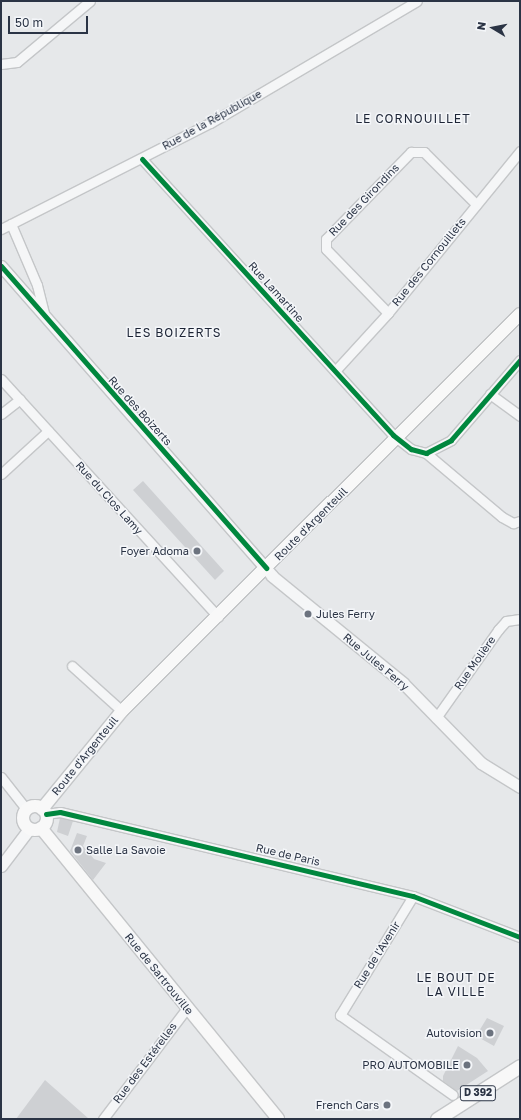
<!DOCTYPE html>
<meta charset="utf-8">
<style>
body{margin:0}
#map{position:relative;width:521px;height:1120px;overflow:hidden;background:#e6e8ea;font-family:"Golos Text",sans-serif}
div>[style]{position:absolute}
.building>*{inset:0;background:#ced0d3}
.roads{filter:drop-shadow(1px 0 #c4c6c8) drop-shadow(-1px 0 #c4c6c8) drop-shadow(0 1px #c4c6c8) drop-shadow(0 -1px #c4c6c8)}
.minor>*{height:9px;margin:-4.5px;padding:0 4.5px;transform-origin:4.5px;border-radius:4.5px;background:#f5f6f7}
.tertiary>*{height:11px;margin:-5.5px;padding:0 5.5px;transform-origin:5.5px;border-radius:5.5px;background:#f5f6f7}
.secondary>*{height:12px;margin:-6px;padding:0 6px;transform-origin:6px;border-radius:6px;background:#f8f8f8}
.secondary>.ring{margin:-6px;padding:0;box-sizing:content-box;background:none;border:12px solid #f8f8f8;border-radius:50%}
.primary>*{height:13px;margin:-6.5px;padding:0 6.5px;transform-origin:6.5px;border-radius:6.5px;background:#f8f8f8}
.cycleway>*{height:5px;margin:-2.5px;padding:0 2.5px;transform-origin:2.5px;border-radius:2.5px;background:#00873e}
.dots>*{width:11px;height:11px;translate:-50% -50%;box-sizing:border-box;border:2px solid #f4f6f9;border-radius:50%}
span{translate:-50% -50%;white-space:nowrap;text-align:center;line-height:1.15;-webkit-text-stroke:3px #f4f6f9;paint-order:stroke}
.shield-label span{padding:1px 3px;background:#f4f6f9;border:1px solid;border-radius:3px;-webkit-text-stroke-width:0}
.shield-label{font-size:10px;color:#2b3445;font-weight:700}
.street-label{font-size:11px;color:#2b3445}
.poi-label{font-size:11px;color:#2b3445}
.right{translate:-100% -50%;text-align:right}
.left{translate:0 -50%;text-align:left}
.neighbourhood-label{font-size:12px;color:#1d2536;letter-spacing:1px}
.frame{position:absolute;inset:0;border:2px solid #2b3445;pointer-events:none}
.north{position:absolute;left:473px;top:8px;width:40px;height:40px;-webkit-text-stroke:3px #f4f6f9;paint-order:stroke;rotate:280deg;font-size:11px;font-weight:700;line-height:16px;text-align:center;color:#2b3445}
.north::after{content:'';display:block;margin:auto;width:14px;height:18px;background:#2b3445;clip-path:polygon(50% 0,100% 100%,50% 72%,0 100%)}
.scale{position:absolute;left:8px;top:16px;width:80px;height:18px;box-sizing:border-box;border:2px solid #2b3445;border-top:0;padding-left:5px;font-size:12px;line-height:14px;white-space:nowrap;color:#2b3445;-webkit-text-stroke:3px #f4f6f9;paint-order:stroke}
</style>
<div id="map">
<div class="building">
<div style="clip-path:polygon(143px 481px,224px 571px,215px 580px,133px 490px)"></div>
<div style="clip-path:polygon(60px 818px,73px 821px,68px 836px,57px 832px)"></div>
<div style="clip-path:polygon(77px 833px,87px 836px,83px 846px,94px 859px,106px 863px,93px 880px,70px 851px)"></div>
<div style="clip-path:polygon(487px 1018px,504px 1026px,494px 1046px,476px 1036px)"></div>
<div style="clip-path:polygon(458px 1046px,477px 1058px,488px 1071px,457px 1091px,443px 1081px,443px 1076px)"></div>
<div style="clip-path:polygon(45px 1080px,89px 1119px,16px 1119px)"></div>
</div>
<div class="roads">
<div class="minor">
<div style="left:1px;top:64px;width:16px;rotate:-7deg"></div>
<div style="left:17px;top:62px;width:95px;rotate:-39.9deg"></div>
<div style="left:142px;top:159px;width:373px;rotate:47.7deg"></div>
<div style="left:393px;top:435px;width:23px;rotate:38deg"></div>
<div style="left:411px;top:449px;width:16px;rotate:15deg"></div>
<div style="left:426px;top:453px;width:28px;rotate:-27deg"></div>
<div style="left:451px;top:440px;width:106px;rotate:-49.2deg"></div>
<div style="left:11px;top:224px;width:66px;rotate:66.9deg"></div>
<div style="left:37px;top:285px;width:32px;rotate:76deg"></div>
<div style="left:1px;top:229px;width:234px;rotate:-26.9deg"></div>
<div style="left:210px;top:123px;width:240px;rotate:-30.5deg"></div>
<div style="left:388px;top:313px;width:89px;rotate:-134.1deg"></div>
<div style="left:326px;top:249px;width:10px;rotate:-90deg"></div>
<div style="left:326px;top:239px;width:122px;rotate:-45.7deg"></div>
<div style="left:411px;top:152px;width:13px"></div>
<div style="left:424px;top:152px;width:74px;rotate:45deg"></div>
<div style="left:335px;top:371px;width:79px;rotate:-47.6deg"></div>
<div style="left:388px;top:313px;width:209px;rotate:-50.8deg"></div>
<div style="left:1px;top:379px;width:322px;rotate:47.6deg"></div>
<div style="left:490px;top:394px;width:37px;rotate:36deg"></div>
<div style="left:1px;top:414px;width:24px;rotate:-38deg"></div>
<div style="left:426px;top:453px;width:99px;rotate:40.1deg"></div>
<div style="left:502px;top:517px;width:13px;rotate:29deg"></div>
<div style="left:513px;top:523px;width:7px;rotate:-16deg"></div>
<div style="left:1px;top:474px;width:64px;rotate:-42.5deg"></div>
<div style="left:72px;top:666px;width:67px;rotate:42deg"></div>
<div style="left:436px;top:718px;width:108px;rotate:-54.8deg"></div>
<div style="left:498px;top:630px;width:12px;rotate:-48deg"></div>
<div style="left:506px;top:621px;width:14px;rotate:-8deg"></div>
<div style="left:1px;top:777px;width:42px;rotate:51.8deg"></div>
<div style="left:46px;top:814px;width:14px;rotate:-8deg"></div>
<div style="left:60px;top:812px;width:363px;rotate:13.4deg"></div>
<div style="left:413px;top:896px;width:115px;rotate:21deg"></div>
<div style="left:413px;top:896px;width:140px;rotate:121.5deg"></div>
<div style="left:340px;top:1015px;width:138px;rotate:35.3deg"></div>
<div style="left:103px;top:1119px;width:139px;rotate:-52.9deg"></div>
</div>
<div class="tertiary">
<div style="left:1px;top:266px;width:412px;rotate:48.8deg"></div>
<div style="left:272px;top:576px;width:169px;rotate:39.2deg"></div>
<div style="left:403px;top:683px;width:112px;rotate:45.7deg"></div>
<div style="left:481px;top:763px;width:46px;rotate:31.6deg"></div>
<div style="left:1px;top:866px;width:46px;rotate:-52.9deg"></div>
</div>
<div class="secondary">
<div class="ring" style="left:23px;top:806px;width:12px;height:12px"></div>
<div style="left:42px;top:809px;width:127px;rotate:-50.8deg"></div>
<div style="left:122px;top:711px;width:562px;rotate:-44.93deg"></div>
<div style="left:41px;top:828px;width:375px;rotate:50.8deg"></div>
</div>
<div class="primary">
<div style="left:437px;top:1119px;width:98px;rotate:-32.6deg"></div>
</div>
</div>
<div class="cycleway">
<div style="left:142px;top:159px;width:373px;rotate:47.7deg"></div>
<div style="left:393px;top:435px;width:23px;rotate:38deg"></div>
<div style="left:411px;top:449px;width:16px;rotate:15deg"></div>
<div style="left:426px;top:453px;width:28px;rotate:-27deg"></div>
<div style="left:451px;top:440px;width:106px;rotate:-49.2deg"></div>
<div style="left:1px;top:266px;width:402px;rotate:48.7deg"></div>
<div style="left:46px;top:814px;width:14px;rotate:-8deg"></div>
<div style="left:60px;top:812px;width:363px;rotate:13.4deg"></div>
<div style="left:413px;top:896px;width:115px;rotate:21deg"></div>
</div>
<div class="dots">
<div style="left:197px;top:551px;background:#6c737f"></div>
<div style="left:308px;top:614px;background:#6c737f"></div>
<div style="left:78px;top:850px;background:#6c737f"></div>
<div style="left:490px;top:1033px;background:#6c737f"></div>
<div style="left:467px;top:1065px;background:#6c737f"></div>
<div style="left:387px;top:1105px;background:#6c737f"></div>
</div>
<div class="shield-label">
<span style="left:478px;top:1093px">D 392</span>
</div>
<div class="street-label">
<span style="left:212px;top:120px;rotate:-29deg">Rue de la République</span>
<span style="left:364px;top:200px;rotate:-46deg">Rue des Girondins</span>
<span style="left:429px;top:262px;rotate:-51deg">Rue des Cornouillets</span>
<span style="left:276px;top:292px;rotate:48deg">Rue Lamartine</span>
<span style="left:140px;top:411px;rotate:48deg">Rue des Boizerts</span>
<span style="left:109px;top:498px;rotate:48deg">Rue du Clos Lamy</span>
<span style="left:311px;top:524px;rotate:-45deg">Route d'Argenteuil</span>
<span style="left:376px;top:662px;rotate:40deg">Rue Jules Ferry</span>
<span style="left:475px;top:663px;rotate:-55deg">Rue Molière</span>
<span style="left:85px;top:756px;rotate:-51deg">Route d'Argenteuil</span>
<span style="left:288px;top:855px;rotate:13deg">Rue de Paris</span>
<span style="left:377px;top:955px;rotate:-58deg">Rue de l'Avenir</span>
<span style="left:159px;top:974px;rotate:51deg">Rue de Sartrouville</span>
<span style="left:145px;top:1063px;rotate:-53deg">Rue des Estérelles</span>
</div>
<div class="poi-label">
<span class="right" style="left:189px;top:551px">Foyer Adoma</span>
<span class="left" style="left:316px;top:614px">Jules Ferry</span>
<span class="left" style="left:86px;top:850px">Salle La Savoie</span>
<span class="right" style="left:482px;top:1033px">Autovision</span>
<span class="right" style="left:459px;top:1065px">PRO AUTOMOBILE</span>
<span class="right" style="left:379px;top:1105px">French Cars</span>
</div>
<div class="neighbourhood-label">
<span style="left:413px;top:119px">LE CORNOUILLET</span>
<span style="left:174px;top:333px">LES BOIZERTS</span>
<span style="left:456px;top:985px">LE BOUT DE<br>LA VILLE</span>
</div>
<div class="frame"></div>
<div class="north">N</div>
<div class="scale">50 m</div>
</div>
